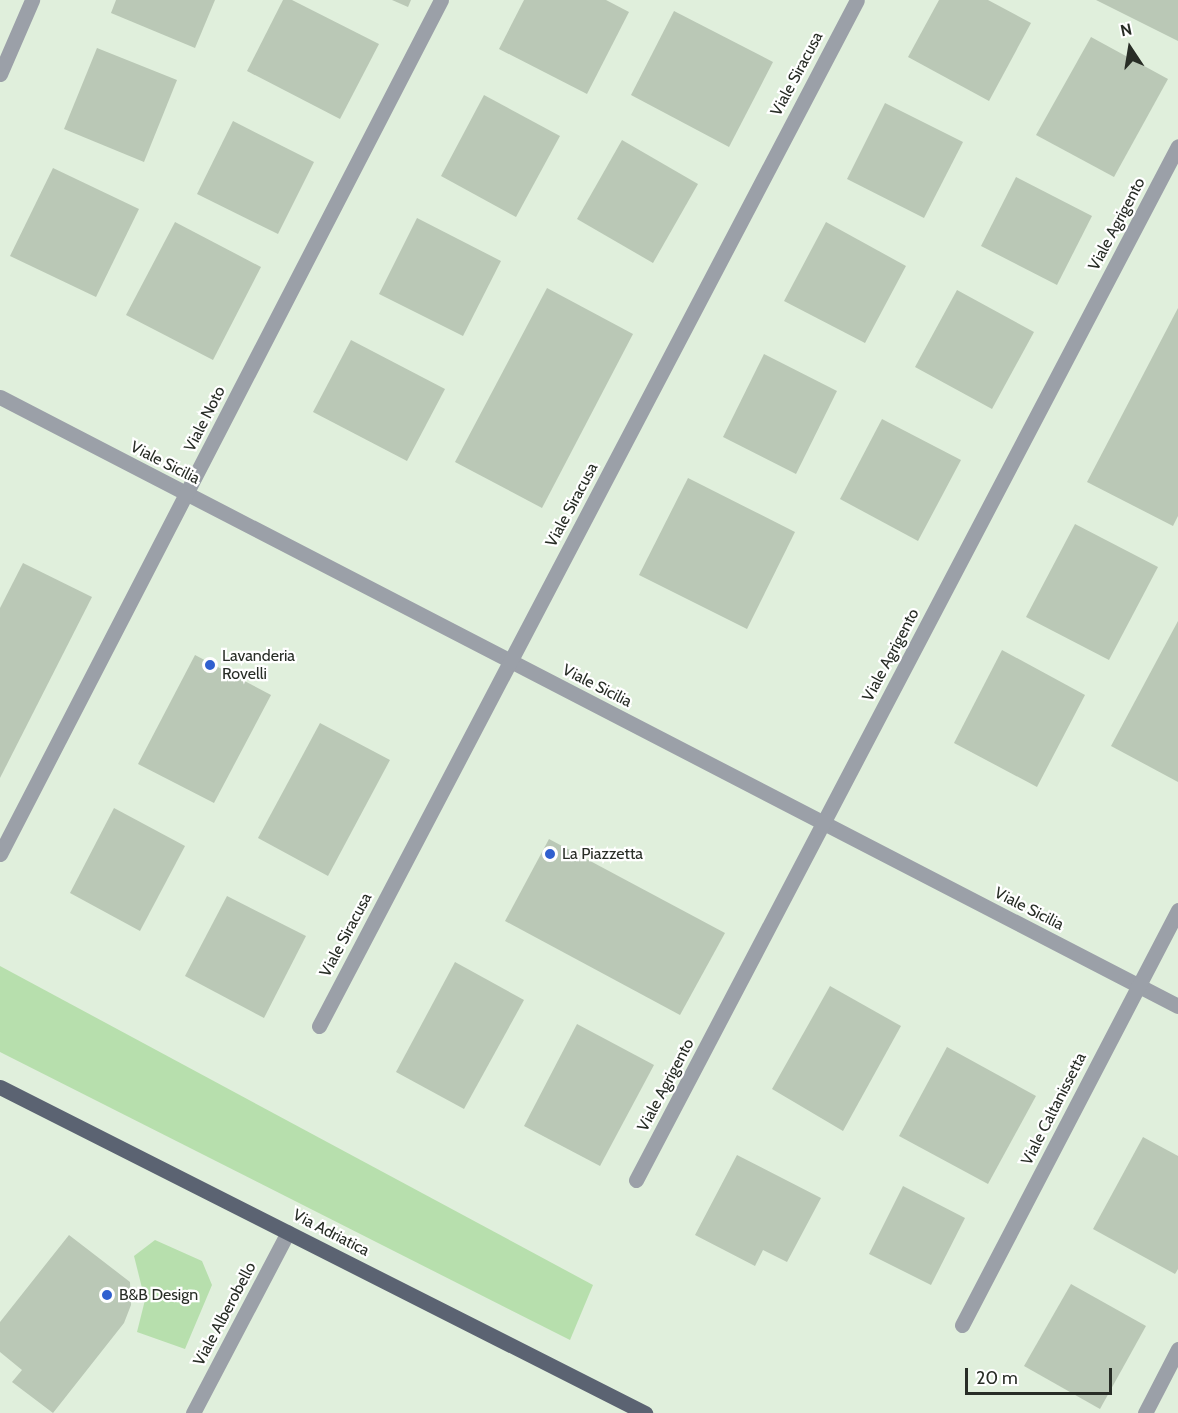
<!DOCTYPE html>
<style>
body{margin:0}
#map{position:relative;width:1178px;height:1413px;overflow:hidden;background:#e0efdc;font-family:Cabin,sans-serif}
div>[style]{position:absolute}
.green>*{inset:0;background:#b7dfad}
.building>*{inset:0;background:#bac8b6}
.minor>*{height:15px;margin:-7.5px;padding:0 7.5px;transform-origin:7.5px;border-radius:7.5px;background:#9ba0a8}
.major>*{height:15px;margin:-7.5px;padding:0 7.5px;transform-origin:7.5px;border-radius:7.5px;background:#5b6372}
.dots>*{width:16px;height:16px;translate:-50% -50%;box-sizing:border-box;border:3px solid #fff;border-radius:50%}
span{translate:-50% -50%;white-space:nowrap;text-align:center;line-height:1.15;-webkit-text-stroke:4.5px #fff;paint-order:stroke}
.street-label{font-size:16px;color:#282d26}
.poi-label{font-size:16px;color:#282d26}
.left{translate:0 -50%;text-align:left}
.north{position:absolute;left:1100px;top:18px;width:60px;height:60px;-webkit-text-stroke:4px #fff;paint-order:stroke;rotate:348deg;font-size:16px;font-weight:700;line-height:24px;text-align:center;color:#282d26}
.north::after{content:'';display:block;margin:auto;width:21px;height:27px;background:#282d26;clip-path:polygon(50% 0,100% 100%,50% 72%,0 100%)}
.scale{position:absolute;left:965px;top:1368px;width:147px;height:27px;box-sizing:border-box;border:3px solid #282d26;border-top:0;padding-left:8px;font-size:18px;line-height:21px;white-space:nowrap;color:#282d26;-webkit-text-stroke:4px #fff;paint-order:stroke}
</style>
<div id="map">
<div class="green">
<div style="clip-path:polygon(0 966px,593px 1285px,570px 1340px,0 1052px)"></div>
<div style="clip-path:polygon(155px 1240px,202px 1261px,212px 1285px,185px 1349px,137px 1332px,145px 1300px,134px 1256px)"></div>
</div>
<div class="building">
<div style="clip-path:polygon(116px 0,215px 0,195px 48px,111px 13px)"></div>
<div style="clip-path:polygon(283px 0,292px 0,379px 44px,340px 119px,247px 71px)"></div>
<div style="clip-path:polygon(392px 0,411px 0,408px 7px)"></div>
<div style="clip-path:polygon(524px 0,606px 0,629px 12px,587px 94px,499px 49px)"></div>
<div style="clip-path:polygon(939px 0,988px 0,1031px 23px,989px 101px,908px 57px)"></div>
<div style="clip-path:polygon(1096px 0,1178px 0,1178px 41px)"></div>
<div style="clip-path:polygon(674px 11px,773px 62px,729px 147px,631px 95px)"></div>
<div style="clip-path:polygon(1091px 37px,1168px 79px,1114px 177px,1036px 135px)"></div>
<div style="clip-path:polygon(97px 48px,177px 80px,144px 162px,64px 129px)"></div>
<div style="clip-path:polygon(484px 95px,560px 136px,516px 217px,441px 176px)"></div>
<div style="clip-path:polygon(885px 103px,963px 142px,924px 218px,847px 179px)"></div>
<div style="clip-path:polygon(233px 121px,314px 162px,278px 234px,197px 194px)"></div>
<div style="clip-path:polygon(622px 140px,698px 184px,653px 263px,577px 219px)"></div>
<div style="clip-path:polygon(53px 168px,139px 209px,96px 297px,10px 256px)"></div>
<div style="clip-path:polygon(1016px 177px,1092px 216px,1057px 285px,981px 246px)"></div>
<div style="clip-path:polygon(417px 218px,501px 261px,463px 336px,379px 294px)"></div>
<div style="clip-path:polygon(175px 222px,261px 267px,213px 360px,126px 315px)"></div>
<div style="clip-path:polygon(826px 222px,906px 266px,865px 343px,784px 301px)"></div>
<div style="clip-path:polygon(547px 288px,633px 334px,542px 508px,455px 462px)"></div>
<div style="clip-path:polygon(957px 290px,1034px 332px,992px 409px,915px 367px)"></div>
<div style="clip-path:polygon(1178px 308px,1178px 516px,1173px 526px,1087px 482px)"></div>
<div style="clip-path:polygon(351px 340px,445px 389px,407px 461px,313px 412px)"></div>
<div style="clip-path:polygon(764px 354px,837px 391px,796px 474px,723px 437px)"></div>
<div style="clip-path:polygon(882px 419px,961px 460px,918px 541px,840px 499px)"></div>
<div style="clip-path:polygon(688px 478px,795px 532px,747px 629px,639px 575px)"></div>
<div style="clip-path:polygon(1075px 524px,1158px 567px,1109px 660px,1026px 617px)"></div>
<div style="clip-path:polygon(23px 563px,92px 597px,0 778px,0 608px)"></div>
<div style="clip-path:polygon(1178px 621px,1178px 782px,1111px 746px)"></div>
<div style="clip-path:polygon(1002px 650px,1085px 695px,1037px 787px,954px 743px)"></div>
<div style="clip-path:polygon(195px 655px,271px 695px,214px 803px,138px 764px)"></div>
<div style="clip-path:polygon(320px 723px,390px 760px,328px 876px,258px 838px)"></div>
<div style="clip-path:polygon(114px 808px,185px 846px,140px 931px,70px 893px)"></div>
<div style="clip-path:polygon(549px 839px,725px 933px,680px 1015px,505px 921px)"></div>
<div style="clip-path:polygon(227px 896px,306px 936px,264px 1018px,185px 976px)"></div>
<div style="clip-path:polygon(455px 962px,524px 1000px,464px 1109px,396px 1072px)"></div>
<div style="clip-path:polygon(830px 986px,901px 1026px,843px 1131px,772px 1089px)"></div>
<div style="clip-path:polygon(577px 1024px,654px 1065px,600px 1166px,524px 1126px)"></div>
<div style="clip-path:polygon(947px 1047px,1036px 1096px,988px 1184px,899px 1136px)"></div>
<div style="clip-path:polygon(1143px 1137px,1178px 1156px,1178px 1269px,1175px 1274px,1093px 1229px)"></div>
<div style="clip-path:polygon(737px 1155px,821px 1198px,787px 1262px,763px 1250px,755px 1266px,695px 1235px)"></div>
<div style="clip-path:polygon(903px 1186px,965px 1218px,931px 1285px,869px 1254px)"></div>
<div style="clip-path:polygon(69px 1235px,130px 1282px,131px 1305px,124px 1323px,53px 1413px,12px 1382px,22px 1370px,0 1352px,0 1322px)"></div>
<div style="clip-path:polygon(1071px 1284px,1146px 1326px,1100px 1409px,1024px 1366px)"></div>
</div>
<div class="minor">
<div style="left:0;top:74px;width:81px;rotate:-66.6deg"></div>
<div style="left:0;top:397px;width:1326px;rotate:27.34deg"></div>
<div style="left:0;top:854px;width:961px;rotate:-62.69deg"></div>
<div style="left:319px;top:1026px;width:1158px;rotate:-62.33deg"></div>
<div style="left:636px;top:1180px;width:1167px;rotate:-62.34deg"></div>
<div style="left:962px;top:1325px;width:468px;rotate:-62.5deg"></div>
<div style="left:193px;top:1413px;width:204px;rotate:-62.3deg"></div>
<div style="left:1145px;top:1413px;width:72px;rotate:-62.7deg"></div>
</div>
<div class="major">
<div style="left:0;top:1087px;width:723px;rotate:26.81deg"></div>
</div>
<div class="dots">
<div style="left:210px;top:665px;background:#3060cf"></div>
<div style="left:550px;top:854px;background:#3060cf"></div>
<div style="left:107px;top:1295px;background:#3060cf"></div>
</div>
<div class="street-label">
<span style="left:797px;top:74px;rotate:-62deg">Viale Siracusa</span>
<span style="left:1117px;top:224px;rotate:-62deg">Viale Agrigento</span>
<span style="left:205px;top:419px;rotate:-63deg">Viale Noto</span>
<span style="left:165px;top:463px;rotate:27deg">Viale Sicilia</span>
<span style="left:572px;top:505px;rotate:-62deg">Viale Siracusa</span>
<span style="left:891px;top:655px;rotate:-62deg">Viale Agrigento</span>
<span style="left:597px;top:686px;rotate:27deg">Viale Sicilia</span>
<span style="left:1029px;top:909px;rotate:27deg">Viale Sicilia</span>
<span style="left:346px;top:935px;rotate:-62deg">Viale Siracusa</span>
<span style="left:666px;top:1085px;rotate:-62deg">Viale Agrigento</span>
<span style="left:1054px;top:1109px;rotate:-63deg">Viale Caltanissetta</span>
<span style="left:331px;top:1233px;rotate:27deg">Via Adriatica</span>
<span style="left:225px;top:1314px;rotate:-62deg">Viale Alberobello</span>
</div>
<div class="poi-label">
<span class="left" style="left:222px;top:665px">Lavanderia<br>Rovelli</span>
<span class="left" style="left:562px;top:854px">La Piazzetta</span>
<span class="left" style="left:119px;top:1295px">B&amp;B Design</span>
</div>
<div class="north">N</div>
<div class="scale">20 m</div>
</div>
